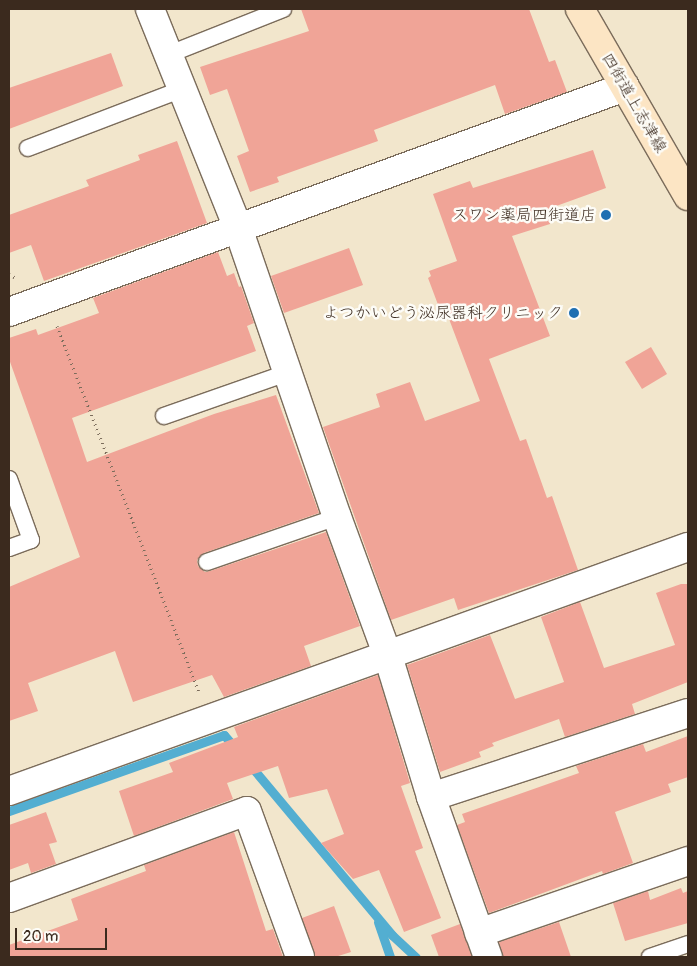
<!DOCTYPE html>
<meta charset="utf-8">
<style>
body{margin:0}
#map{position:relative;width:697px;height:966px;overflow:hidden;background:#f2e6cc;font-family:Pangolin,"Klee One",sans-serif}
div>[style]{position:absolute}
.stream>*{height:9px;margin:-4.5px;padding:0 4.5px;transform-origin:4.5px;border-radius:4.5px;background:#53aed1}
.building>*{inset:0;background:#f0a497}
.path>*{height:3px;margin-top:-1.5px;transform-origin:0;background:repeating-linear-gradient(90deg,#7b6c5b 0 1px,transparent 0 5px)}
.roads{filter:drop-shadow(1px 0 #7b6c5b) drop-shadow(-1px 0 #7b6c5b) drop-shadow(0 1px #7b6c5b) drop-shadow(0 -1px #7b6c5b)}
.lane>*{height:16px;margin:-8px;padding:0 8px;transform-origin:8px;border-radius:8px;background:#fff}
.street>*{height:28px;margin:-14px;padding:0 14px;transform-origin:14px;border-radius:14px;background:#fff}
.secondary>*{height:28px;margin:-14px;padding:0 14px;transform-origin:14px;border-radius:14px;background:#fce5c4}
.dots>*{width:14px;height:14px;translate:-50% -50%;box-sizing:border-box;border:2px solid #fdfcf7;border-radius:50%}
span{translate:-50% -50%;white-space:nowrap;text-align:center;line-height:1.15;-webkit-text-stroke:5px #fdfcf7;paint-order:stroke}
.street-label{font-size:16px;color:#3b2a1e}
.poi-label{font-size:16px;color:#3b2a1e}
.right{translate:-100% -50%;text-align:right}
.frame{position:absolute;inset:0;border:10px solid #3b2a1e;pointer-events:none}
.scale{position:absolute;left:15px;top:928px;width:92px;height:22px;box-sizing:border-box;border:2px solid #3b2a1e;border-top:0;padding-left:6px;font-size:15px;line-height:18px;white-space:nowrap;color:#3b2a1e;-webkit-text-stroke:4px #fdfcf7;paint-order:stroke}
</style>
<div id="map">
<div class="stream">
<div style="left:250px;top:765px;width:222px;rotate:50.1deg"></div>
<div style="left:392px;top:935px;width:33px;rotate:43deg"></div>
<div style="left:9px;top:811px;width:228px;rotate:-19.5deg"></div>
<div style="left:224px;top:735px;width:18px;rotate:49deg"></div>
<div style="left:378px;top:922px;width:37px;rotate:71deg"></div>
</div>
<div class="building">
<div style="clip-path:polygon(301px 9px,529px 9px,549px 62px,555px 60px,567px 92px,505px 114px,495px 85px,374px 130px,378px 141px,277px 177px,279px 182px,250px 192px,237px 156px,249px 151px,227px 89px,210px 95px,200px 67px,309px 31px)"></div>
<div style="clip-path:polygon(111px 53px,123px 86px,9px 129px,9px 88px)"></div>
<div style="clip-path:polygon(177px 141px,207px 223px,44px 281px,31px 245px,9px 253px,9px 215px,89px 186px,86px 180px,140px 160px,138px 155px)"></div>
<div style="clip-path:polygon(593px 150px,606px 188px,548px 209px,550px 224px,512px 236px,550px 336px,489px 359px,520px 441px,526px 439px,547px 498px,552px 496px,578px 570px,458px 610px,454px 598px,391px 620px,323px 427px,380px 407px,376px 394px,410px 382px,425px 421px,480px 401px,446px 311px,440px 310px,428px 278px,431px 276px,429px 271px,457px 261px,433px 194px,470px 181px,473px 188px)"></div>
<div style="clip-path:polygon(349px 248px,363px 285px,284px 313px,271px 276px)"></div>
<div style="clip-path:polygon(218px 252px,227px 276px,234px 273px,239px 287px,241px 286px,254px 323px,247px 326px,256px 351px,72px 418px,87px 462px,214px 414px,276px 395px,319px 513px,204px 553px,197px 560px,198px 566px,205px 572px,210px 571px,326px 532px,360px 626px,304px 646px,311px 666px,224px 697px,212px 675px,133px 702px,115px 651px,28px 683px,38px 711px,9px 721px,9px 587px,80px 557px,9px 359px,9px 338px,36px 329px,38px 335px,99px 313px,93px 298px)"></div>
<div style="clip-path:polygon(651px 347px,667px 374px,642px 389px,625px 362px)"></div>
<div style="clip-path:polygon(681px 584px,688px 584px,688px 682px,632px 704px,635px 714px,565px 737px,559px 719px,492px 743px,494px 746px,479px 752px,481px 757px,440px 772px,407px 665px,490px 635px,515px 699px,564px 682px,541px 617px,580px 602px,604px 668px,675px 645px,656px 593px)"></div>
<div style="clip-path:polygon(378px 675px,410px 783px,401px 786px,423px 848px,415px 851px,441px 918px,404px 932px,379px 870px,353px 879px,321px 843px,344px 834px,327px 789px,289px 798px,278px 766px,227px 783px,233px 799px,134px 836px,119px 791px,173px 772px,169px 763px,238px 737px,234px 727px)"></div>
<div style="clip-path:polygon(688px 736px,688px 777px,668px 784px,671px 792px,615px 812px,633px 863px,603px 874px,602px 871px,489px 913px,457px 825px,465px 822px,462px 814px,579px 773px,576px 766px,643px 744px,646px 752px)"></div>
<div style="clip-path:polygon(46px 812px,57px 842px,49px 844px,56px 864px,31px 873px,28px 863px,9px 870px,9px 825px)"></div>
<div style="clip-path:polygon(234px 832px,266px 931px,273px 929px,283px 957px,9px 957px,9px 945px,78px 920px,71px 899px,146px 871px,144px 865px)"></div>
<div style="clip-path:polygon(681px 888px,683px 893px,688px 891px,688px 923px,625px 941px,613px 903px,648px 891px,650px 900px)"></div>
<div style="clip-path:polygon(334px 906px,351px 952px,335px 957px,315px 957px,302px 918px)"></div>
<div style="clip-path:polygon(559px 922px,571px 957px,503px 957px,499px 942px)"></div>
<div style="clip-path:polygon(460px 924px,472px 957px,439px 957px,431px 935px)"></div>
</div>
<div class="path">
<div style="left:9px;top:274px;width:8px;rotate:30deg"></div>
<div style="left:57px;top:326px;width:394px;rotate:68.8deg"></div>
</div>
<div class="roads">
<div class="lane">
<div style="left:167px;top:55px;width:125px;rotate:-21.6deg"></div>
<div style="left:28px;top:148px;width:163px;rotate:-20.9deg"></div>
<div style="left:164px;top:416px;width:130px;rotate:-19.3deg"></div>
<div style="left:9px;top:479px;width:65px;rotate:70.2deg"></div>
<div style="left:31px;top:540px;width:23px;rotate:160deg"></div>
<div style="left:207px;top:562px;width:138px;rotate:-19.1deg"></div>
<div style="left:650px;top:957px;width:40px;rotate:-18.9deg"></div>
</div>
<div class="street">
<div style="left:150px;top:9px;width:236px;rotate:68.1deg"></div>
<div style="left:238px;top:228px;width:305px;rotate:71.1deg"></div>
<div style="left:337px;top:517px;width:148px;rotate:69.9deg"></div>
<div style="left:388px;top:656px;width:147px;rotate:73deg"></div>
<div style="left:431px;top:797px;width:170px;rotate:70.4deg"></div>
<div style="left:9px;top:312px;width:656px;rotate:-20.07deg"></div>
<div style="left:9px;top:791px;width:722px;rotate:-19.77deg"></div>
<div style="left:431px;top:797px;width:270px;rotate:-18.1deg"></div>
<div style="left:9px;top:898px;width:253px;rotate:-20.1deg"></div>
<div style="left:247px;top:811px;width:155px;rotate:70deg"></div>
<div style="left:479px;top:933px;width:221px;rotate:-19deg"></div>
</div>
<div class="secondary">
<div style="left:580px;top:9px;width:216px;rotate:60deg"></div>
</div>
</div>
<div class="dots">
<div style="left:606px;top:215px;background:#1f6fb2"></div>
<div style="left:574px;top:313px;background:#1f6fb2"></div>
</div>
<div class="street-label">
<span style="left:634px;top:103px;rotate:60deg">四街道上志津線</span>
</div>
<div class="poi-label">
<span class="right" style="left:596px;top:215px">スワン薬局四街道店</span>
<span class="right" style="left:563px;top:313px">よつかいどう泌尿器科クリニック</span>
</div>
<div class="frame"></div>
<div class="scale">20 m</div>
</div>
